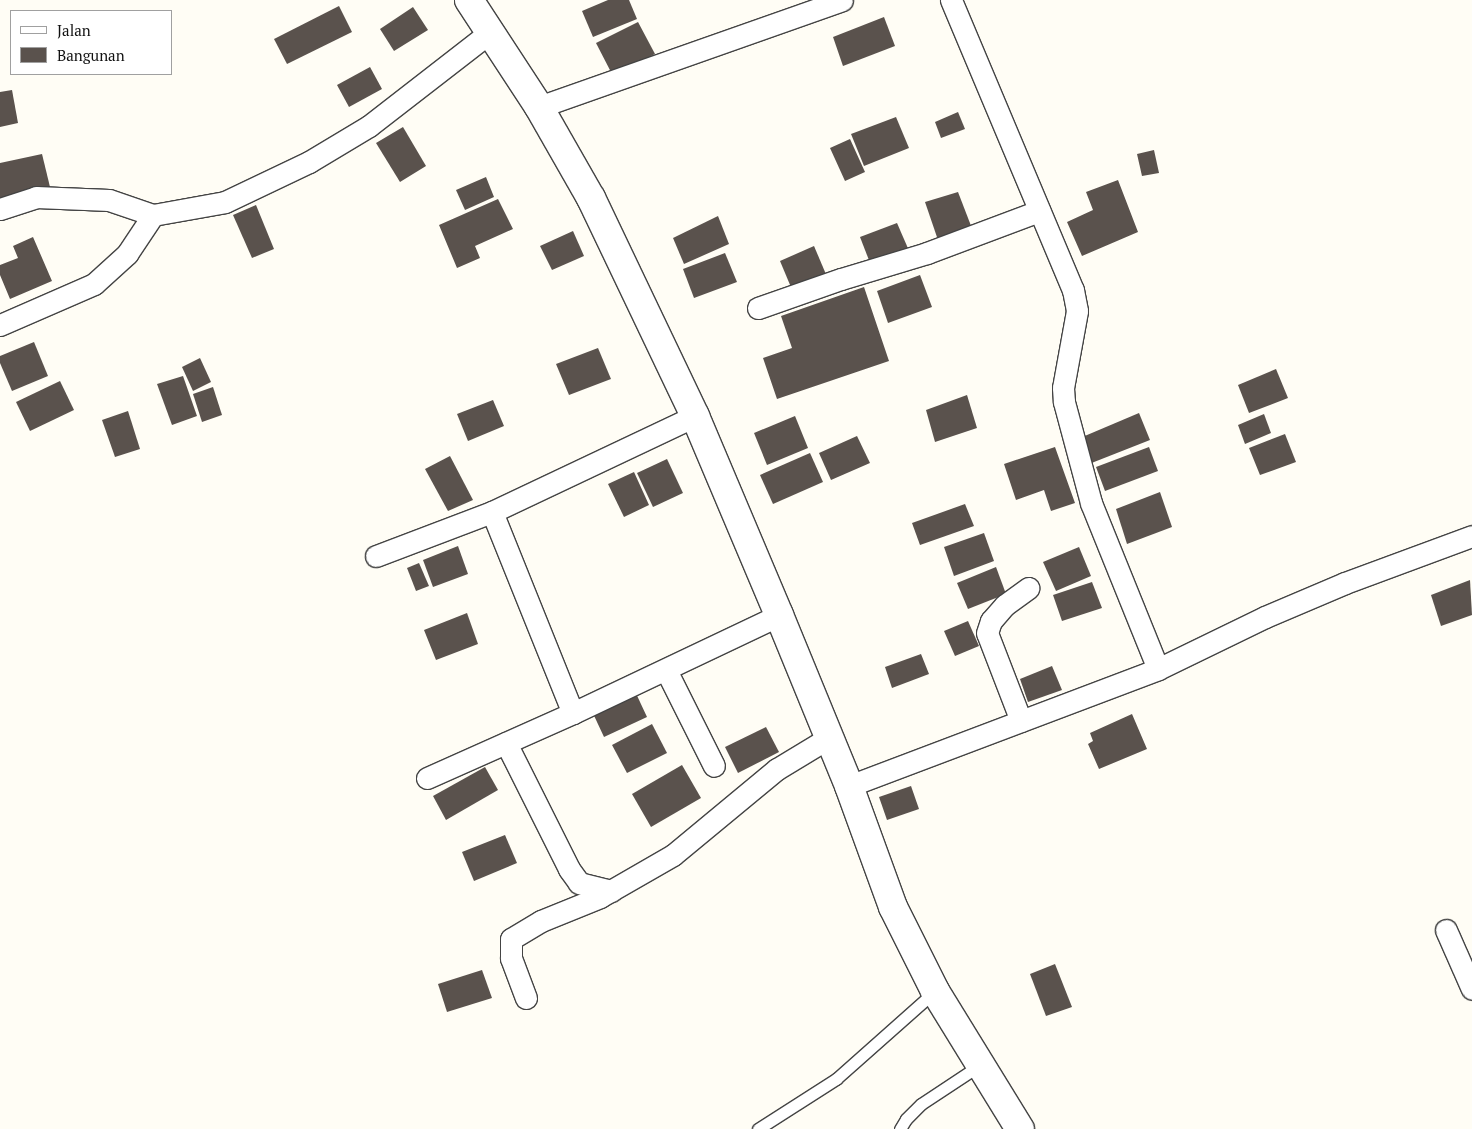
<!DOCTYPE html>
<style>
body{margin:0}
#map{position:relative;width:1472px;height:1129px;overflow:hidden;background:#fffdf5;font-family:"PT Serif",serif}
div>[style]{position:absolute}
.building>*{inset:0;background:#5a524d}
.roads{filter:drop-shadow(1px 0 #444) drop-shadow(-1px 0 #444) drop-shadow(0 1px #444) drop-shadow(0 -1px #444)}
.service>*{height:11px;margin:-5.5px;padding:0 5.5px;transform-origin:5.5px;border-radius:5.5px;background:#fff}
.minor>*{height:21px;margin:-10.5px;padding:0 10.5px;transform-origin:10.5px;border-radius:10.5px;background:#fff}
.tertiary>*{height:28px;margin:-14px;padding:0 14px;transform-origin:14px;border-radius:14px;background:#fff}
span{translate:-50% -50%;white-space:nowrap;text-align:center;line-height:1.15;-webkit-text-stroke:5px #fff;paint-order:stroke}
.legend{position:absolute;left:10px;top:10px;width:162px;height:65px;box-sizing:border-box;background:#fff;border:1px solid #a0a0a0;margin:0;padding:6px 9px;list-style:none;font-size:15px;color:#111}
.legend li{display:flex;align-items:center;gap:10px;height:25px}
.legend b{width:25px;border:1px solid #a0a0a0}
</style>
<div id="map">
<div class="building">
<div style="clip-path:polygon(608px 0,629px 0,637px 19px,593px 37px,582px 11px)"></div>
<div style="clip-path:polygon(339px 6px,352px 32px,287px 64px,274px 39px)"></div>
<div style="clip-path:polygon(413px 7px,428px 30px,394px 51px,380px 29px)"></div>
<div style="clip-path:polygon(884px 17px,895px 46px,843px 66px,833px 37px)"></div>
<div style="clip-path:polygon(638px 22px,655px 54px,613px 76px,596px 43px)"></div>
<div style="clip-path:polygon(370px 67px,382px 89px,349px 107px,337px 85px)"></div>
<div style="clip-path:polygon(12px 90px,18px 123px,0 127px,0 92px)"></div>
<div style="clip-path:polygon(958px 112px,965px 129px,941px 138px,935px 122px)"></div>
<div style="clip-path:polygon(896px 117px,909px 148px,864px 166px,851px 134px)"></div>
<div style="clip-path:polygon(403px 127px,426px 166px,400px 182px,376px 143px)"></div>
<div style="clip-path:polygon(850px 139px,865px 172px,845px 181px,830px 148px)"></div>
<div style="clip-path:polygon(1154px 150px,1159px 173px,1142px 176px,1137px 154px)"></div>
<div style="clip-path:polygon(42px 154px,50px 187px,0 198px,0 163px)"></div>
<div style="clip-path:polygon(486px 177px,494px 197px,465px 210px,456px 190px)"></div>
<div style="clip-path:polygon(1118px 180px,1138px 232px,1082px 256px,1067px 222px,1093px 210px,1086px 192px)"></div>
<div style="clip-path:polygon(958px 192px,973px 231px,939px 243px,925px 202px)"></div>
<div style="clip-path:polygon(498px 199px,513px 229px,475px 246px,480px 258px,457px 268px,439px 225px)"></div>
<div style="clip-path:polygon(256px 205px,274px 249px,252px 258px,233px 215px)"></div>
<div style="clip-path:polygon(718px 216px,729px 244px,684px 264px,673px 238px)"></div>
<div style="clip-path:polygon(897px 223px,910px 253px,872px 268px,860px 237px)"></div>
<div style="clip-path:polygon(573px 231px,584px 256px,552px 270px,540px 246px)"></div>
<div style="clip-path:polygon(33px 237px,52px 281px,10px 299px,0 275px,0 265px,18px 258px,13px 246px)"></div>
<div style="clip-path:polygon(814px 246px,828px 279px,793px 292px,780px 261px)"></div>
<div style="clip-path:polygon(725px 253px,737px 282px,694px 298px,683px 269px)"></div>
<div style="clip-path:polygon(920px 275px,932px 307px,888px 323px,877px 291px)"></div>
<div style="clip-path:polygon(864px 287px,889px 361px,777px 399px,763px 358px,792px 348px,781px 316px)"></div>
<div style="clip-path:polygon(34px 342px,48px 376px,12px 391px,0 363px,0 356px)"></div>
<div style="clip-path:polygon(598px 348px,611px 379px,569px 395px,556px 364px)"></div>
<div style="clip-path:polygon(200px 358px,211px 382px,193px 391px,182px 367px)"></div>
<div style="clip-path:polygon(1276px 369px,1288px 398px,1249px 413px,1238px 385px)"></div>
<div style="clip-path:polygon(183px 376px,197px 416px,172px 425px,157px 384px)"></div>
<div style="clip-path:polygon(60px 381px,74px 410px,30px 431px,16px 402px)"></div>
<div style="clip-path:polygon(213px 387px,222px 415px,202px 422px,193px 394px)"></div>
<div style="clip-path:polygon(967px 395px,977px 428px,935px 442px,926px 410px)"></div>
<div style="clip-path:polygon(493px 400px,504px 426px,468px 441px,457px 414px)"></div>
<div style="clip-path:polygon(128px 411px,140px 449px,115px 457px,102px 420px)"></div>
<div style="clip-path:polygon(1139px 413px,1150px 440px,1089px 464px,1080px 438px)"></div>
<div style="clip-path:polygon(1264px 414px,1271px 433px,1245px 444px,1238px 425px)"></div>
<div style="clip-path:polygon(795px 416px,808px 448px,767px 465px,754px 433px)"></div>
<div style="clip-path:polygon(1285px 434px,1296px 462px,1260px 475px,1249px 448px)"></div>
<div style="clip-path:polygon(857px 436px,870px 463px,831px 480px,819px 453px)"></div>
<div style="clip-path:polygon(1055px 447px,1075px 503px,1051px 511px,1044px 490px,1016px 500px,1004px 464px)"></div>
<div style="clip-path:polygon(1149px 447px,1158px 471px,1105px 491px,1096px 467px)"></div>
<div style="clip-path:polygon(810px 453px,823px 482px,773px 504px,760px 475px)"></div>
<div style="clip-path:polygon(450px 456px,473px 500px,448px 511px,425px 469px)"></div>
<div style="clip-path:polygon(667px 459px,683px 493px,653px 507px,637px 473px)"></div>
<div style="clip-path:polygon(634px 472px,649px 505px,624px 517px,608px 484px)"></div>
<div style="clip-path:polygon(1160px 492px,1172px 527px,1127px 544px,1116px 509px)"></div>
<div style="clip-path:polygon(965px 504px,974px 526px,920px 545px,912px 523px)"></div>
<div style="clip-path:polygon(984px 533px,994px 561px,954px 576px,944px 547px)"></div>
<div style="clip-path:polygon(458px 546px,468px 574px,433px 587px,423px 560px)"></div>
<div style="clip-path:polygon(1079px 547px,1091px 576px,1056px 591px,1043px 562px)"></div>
<div style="clip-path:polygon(419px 563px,429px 586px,416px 591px,407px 568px)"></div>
<div style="clip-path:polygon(996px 567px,1006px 594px,968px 609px,957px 583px)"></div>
<div style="clip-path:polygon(1470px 580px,1472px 615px,1441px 626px,1431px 595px)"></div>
<div style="clip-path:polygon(1092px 582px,1102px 608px,1062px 621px,1053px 595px)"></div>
<div style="clip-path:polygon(467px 613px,478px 644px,436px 660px,424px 630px)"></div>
<div style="clip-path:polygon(968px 621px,979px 646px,955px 656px,944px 631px)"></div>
<div style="clip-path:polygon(921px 654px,929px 674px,892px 688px,885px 667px)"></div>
<div style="clip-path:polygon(1052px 666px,1062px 690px,1028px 702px,1020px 679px)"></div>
<div style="clip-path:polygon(633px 687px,647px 717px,604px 737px,590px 707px)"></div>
<div style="clip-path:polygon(1132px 714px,1147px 749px,1099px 769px,1088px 744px,1093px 741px,1090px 733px)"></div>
<div style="clip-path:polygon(652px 724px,667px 753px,627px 773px,612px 745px)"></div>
<div style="clip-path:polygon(766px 727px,779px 752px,738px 773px,725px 747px)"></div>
<div style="clip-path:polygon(682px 765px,701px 798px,651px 827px,632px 794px)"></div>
<div style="clip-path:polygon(485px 767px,498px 790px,446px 820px,433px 796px)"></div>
<div style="clip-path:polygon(911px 786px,919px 809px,887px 820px,879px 797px)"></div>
<div style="clip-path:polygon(505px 835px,517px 863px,474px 881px,462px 852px)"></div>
<div style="clip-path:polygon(1055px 964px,1072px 1007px,1046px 1016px,1030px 974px)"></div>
<div style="clip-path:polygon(482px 970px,492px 998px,447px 1012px,438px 984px)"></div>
</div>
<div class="roads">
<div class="service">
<div style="left:758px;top:1129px;width:93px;rotate:-32.7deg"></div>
<div style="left:836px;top:1079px;width:132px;rotate:-41.6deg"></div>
<div style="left:900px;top:1129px;width:12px;rotate:-59deg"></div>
<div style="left:906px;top:1119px;width:21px;rotate:-45deg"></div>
<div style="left:921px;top:1104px;width:71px;rotate:-33.5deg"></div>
</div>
<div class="minor">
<div style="left:951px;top:0;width:315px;rotate:67.2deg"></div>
<div style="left:1073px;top:290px;width:21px;rotate:79deg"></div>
<div style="left:1077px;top:311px;width:78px;rotate:100.3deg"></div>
<div style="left:1063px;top:388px;width:14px;rotate:86deg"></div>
<div style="left:1064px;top:402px;width:105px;rotate:75deg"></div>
<div style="left:1091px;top:503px;width:179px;rotate:68deg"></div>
<div style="left:539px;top:107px;width:321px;rotate:-19.4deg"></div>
<div style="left:0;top:209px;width:38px;rotate:-18deg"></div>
<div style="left:36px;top:197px;width:73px;rotate:2.4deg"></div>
<div style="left:109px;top:200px;width:46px;rotate:18.8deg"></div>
<div style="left:153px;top:215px;width:73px;rotate:-10.2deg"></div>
<div style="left:225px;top:202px;width:93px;rotate:-25.5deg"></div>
<div style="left:309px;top:162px;width:70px;rotate:-31deg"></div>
<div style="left:369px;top:126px;width:152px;rotate:-37.8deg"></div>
<div style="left:758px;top:308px;width:88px;rotate:-19.3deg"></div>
<div style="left:841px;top:279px;width:90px;rotate:-16.8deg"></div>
<div style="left:927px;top:253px;width:120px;rotate:-20.6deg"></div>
<div style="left:0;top:325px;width:103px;rotate:-23.6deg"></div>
<div style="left:94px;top:284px;width:45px;rotate:-42.3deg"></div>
<div style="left:127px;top:254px;width:47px;rotate:-56.3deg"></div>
<div style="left:492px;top:512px;width:217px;rotate:68.1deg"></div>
<div style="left:376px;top:556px;width:124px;rotate:-20.8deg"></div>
<div style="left:492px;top:512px;width:225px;rotate:-25.3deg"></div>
<div style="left:666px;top:670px;width:107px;rotate:63.4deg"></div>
<div style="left:1021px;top:721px;width:94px;rotate:-111.1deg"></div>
<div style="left:987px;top:633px;width:13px;rotate:-72deg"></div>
<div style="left:991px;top:621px;width:21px;rotate:-49deg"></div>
<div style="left:1005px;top:605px;width:29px;rotate:-36deg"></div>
<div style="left:506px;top:743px;width:141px;rotate:63.4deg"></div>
<div style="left:569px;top:869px;width:17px;rotate:54deg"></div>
<div style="left:579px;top:883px;width:33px;rotate:14deg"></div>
<div style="left:427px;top:778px;width:160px;rotate:-24deg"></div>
<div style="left:573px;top:713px;width:228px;rotate:-25.4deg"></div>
<div style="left:849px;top:786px;width:330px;rotate:-20.7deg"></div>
<div style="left:1158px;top:669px;width:119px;rotate:-25.9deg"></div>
<div style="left:1265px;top:617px;width:87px;rotate:-23deg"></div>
<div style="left:1345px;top:583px;width:135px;rotate:-20.3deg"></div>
<div style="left:1446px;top:930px;width:64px;rotate:66.2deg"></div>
<div style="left:526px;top:998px;width:43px;rotate:-110.6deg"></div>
<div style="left:511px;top:958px;width:19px;rotate:-90deg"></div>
<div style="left:511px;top:939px;width:35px;rotate:-31deg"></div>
<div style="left:541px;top:921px;width:64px;rotate:-22.1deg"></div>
<div style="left:600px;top:897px;width:84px;rotate:-29.9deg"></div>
<div style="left:673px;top:855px;width:135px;rotate:-39.6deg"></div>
<div style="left:777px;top:769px;width:62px;rotate:-31.1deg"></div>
</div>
<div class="tertiary">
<div style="left:469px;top:0;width:128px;rotate:56.8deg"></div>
<div style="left:539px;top:107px;width:105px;rotate:60.3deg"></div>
<div style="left:591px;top:198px;width:242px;rotate:64.5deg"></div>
<div style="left:695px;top:416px;width:216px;rotate:67.1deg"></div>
<div style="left:779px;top:615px;width:185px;rotate:67.7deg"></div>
<div style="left:849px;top:786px;width:129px;rotate:70deg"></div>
<div style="left:893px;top:907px;width:94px;rotate:63.4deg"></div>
<div style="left:935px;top:991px;width:162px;rotate:58.4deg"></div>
</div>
</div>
<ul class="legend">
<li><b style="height:6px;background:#fff"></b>Jalan</li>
<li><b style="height:14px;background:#5a524d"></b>Bangunan</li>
</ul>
</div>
